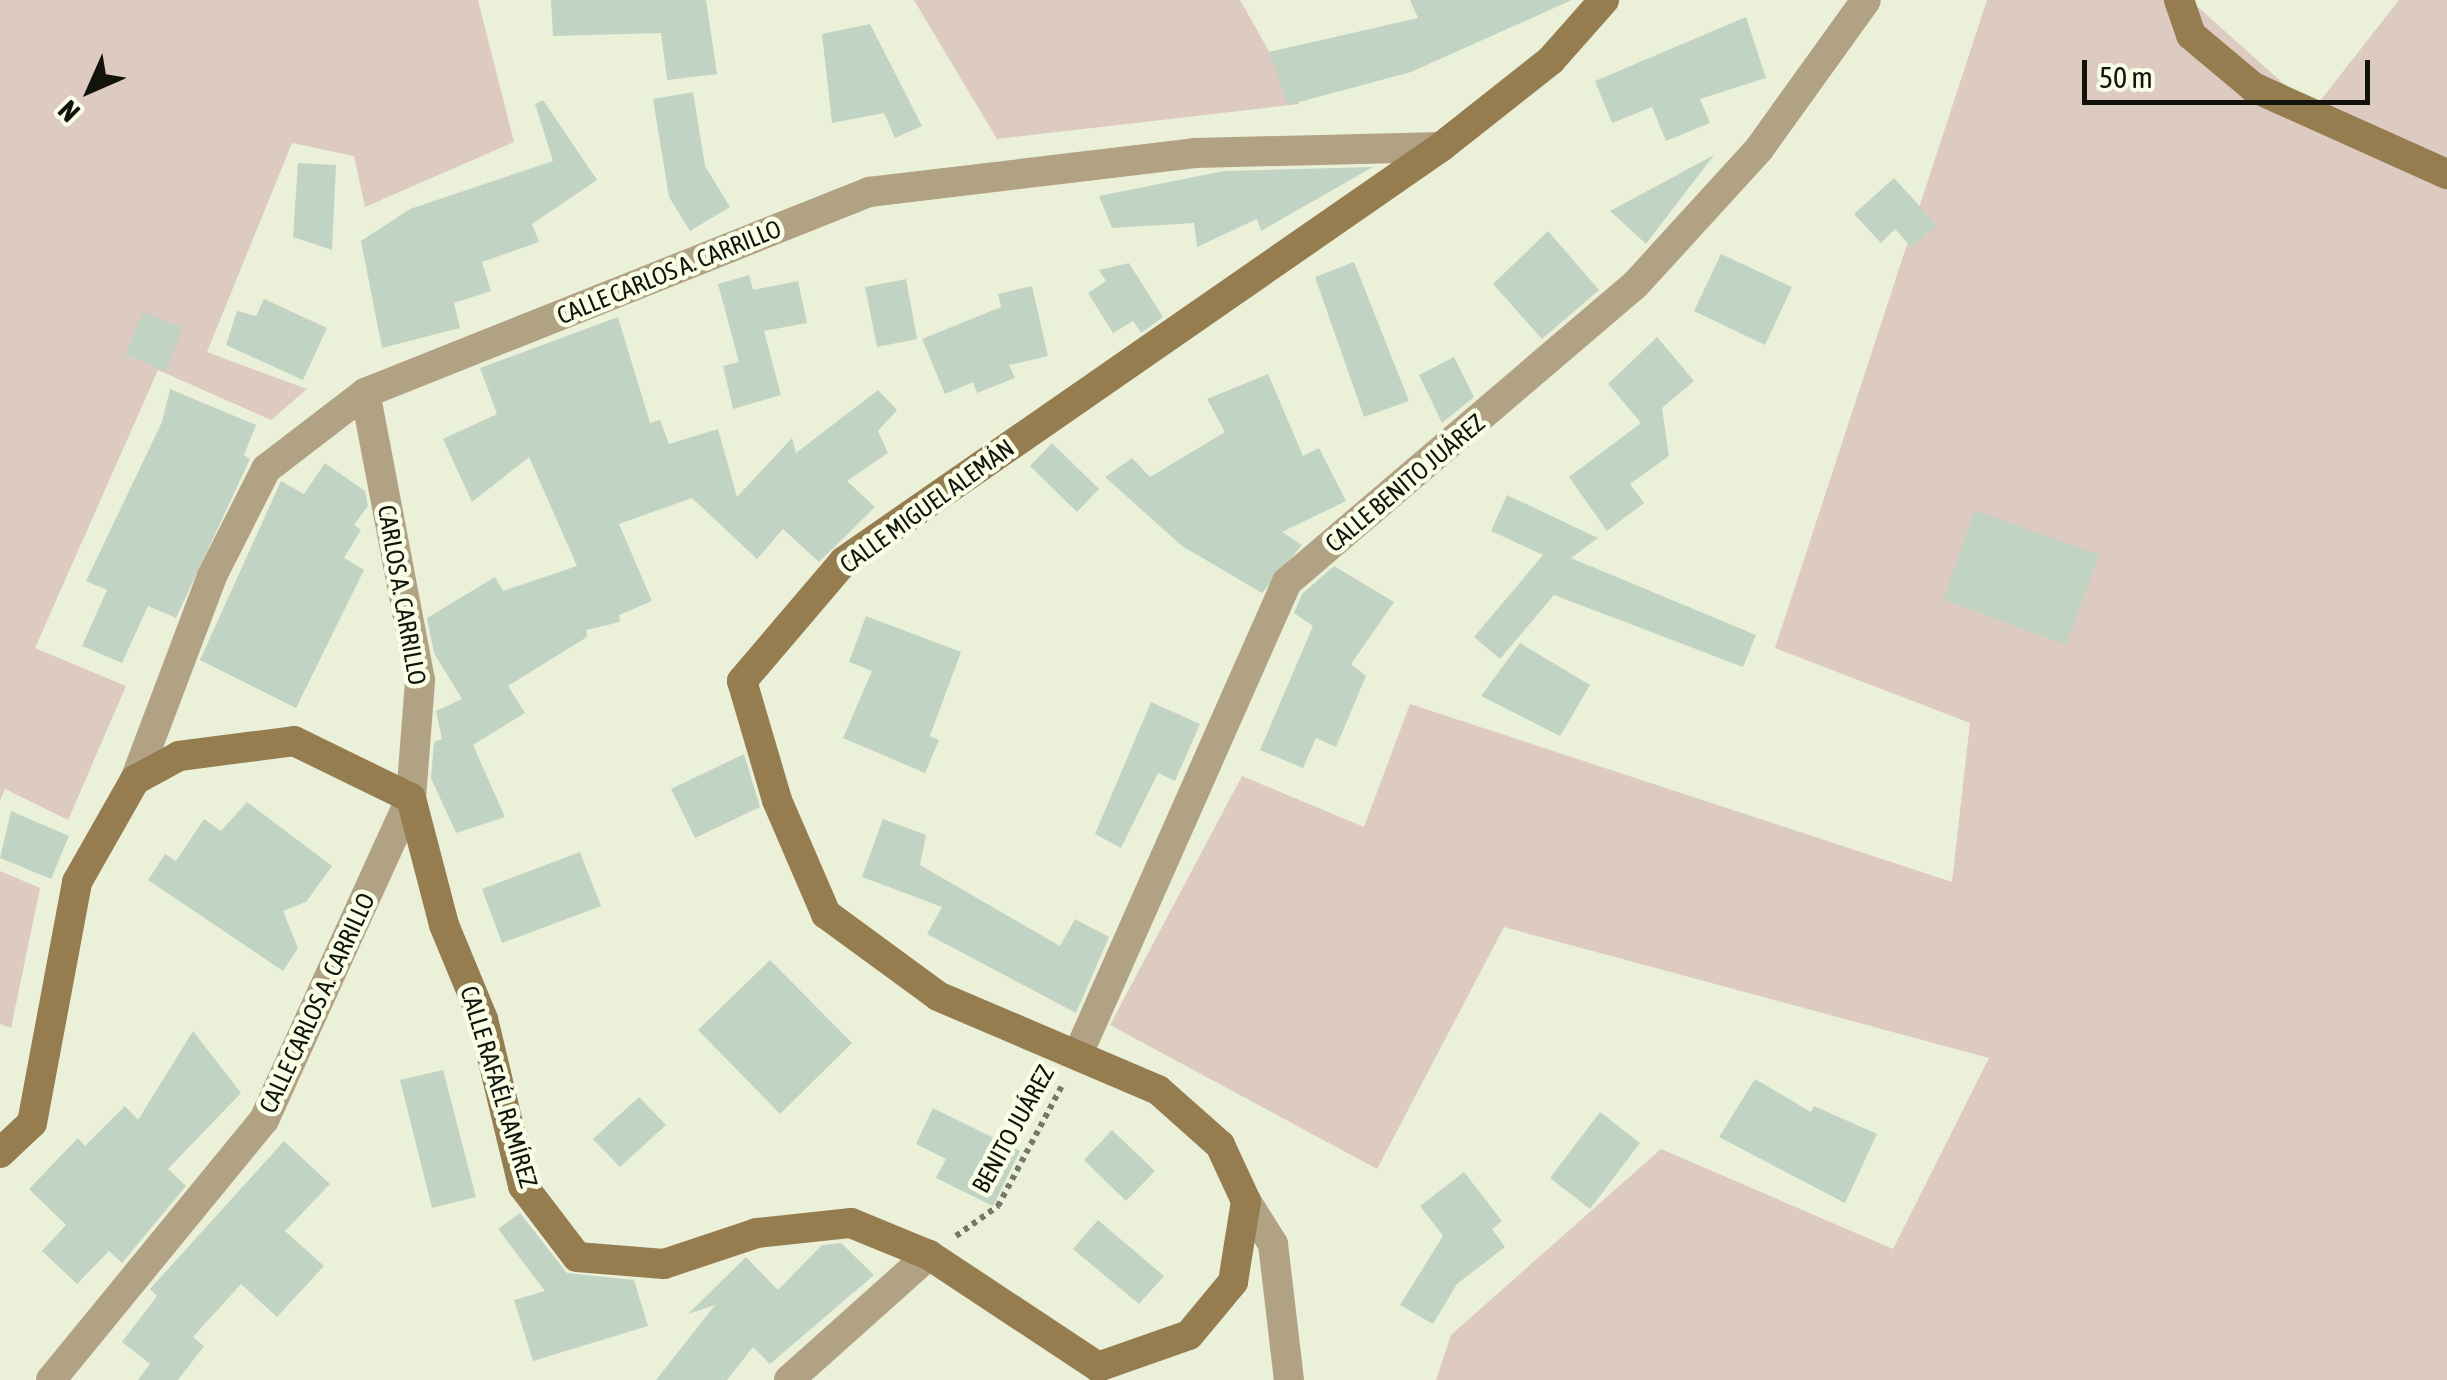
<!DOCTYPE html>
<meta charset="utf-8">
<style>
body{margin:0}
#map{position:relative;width:2447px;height:1380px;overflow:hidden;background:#ebf0d9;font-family:"Asap Condensed",sans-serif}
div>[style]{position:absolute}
.green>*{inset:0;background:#ddcac0}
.building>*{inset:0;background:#c1d4c4}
.path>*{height:6px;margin-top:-3px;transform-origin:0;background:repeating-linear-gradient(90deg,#757869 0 5px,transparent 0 10px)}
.minor>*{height:30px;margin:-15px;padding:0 15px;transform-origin:15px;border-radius:15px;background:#b2a284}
.secondary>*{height:30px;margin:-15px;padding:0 15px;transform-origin:15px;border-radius:15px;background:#957d50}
span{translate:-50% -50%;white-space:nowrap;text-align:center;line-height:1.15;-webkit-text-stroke:9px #f8fde6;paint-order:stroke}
.street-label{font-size:25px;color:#12130b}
.north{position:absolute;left:40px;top:40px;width:100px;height:100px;-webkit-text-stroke:8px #f8fde6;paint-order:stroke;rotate:225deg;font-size:28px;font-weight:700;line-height:40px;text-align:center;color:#12130b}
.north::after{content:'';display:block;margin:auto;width:35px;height:45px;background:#12130b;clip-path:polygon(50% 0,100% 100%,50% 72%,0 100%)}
.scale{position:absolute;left:2082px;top:60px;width:288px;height:45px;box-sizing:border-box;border:5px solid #12130b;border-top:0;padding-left:12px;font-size:30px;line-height:35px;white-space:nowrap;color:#12130b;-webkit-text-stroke:8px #f8fde6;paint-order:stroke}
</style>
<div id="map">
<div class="green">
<div style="clip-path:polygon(0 0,478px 0,514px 142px,365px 207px,354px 156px,292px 143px,207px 352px,307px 389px,271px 420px,158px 370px,35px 648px,126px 686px,68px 820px,5px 789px,0 801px)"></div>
<div style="clip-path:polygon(914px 0,1240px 0,1299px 104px,997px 139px)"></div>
<div style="clip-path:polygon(1987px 0,2190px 0,2313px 110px,2399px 0,2447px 0,2447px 1380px,1436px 1380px,1451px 1335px,1661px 1149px,1893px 1249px,1989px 1058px,1504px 927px,1377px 1169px,1110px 1025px,1242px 776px,1364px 827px,1410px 704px,1952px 882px,1970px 723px,1775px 648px)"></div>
<div style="clip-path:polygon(0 871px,40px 888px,11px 1028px,0 1024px)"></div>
</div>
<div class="building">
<div style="clip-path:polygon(551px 0,706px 0,717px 74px,667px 80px,661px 33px,553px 36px)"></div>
<div style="clip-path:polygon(1410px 0,1572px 0,1411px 72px,1288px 105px,1269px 52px,1418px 18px)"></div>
<div style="clip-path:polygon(1746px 17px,1766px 78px,1700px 99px,1710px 123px,1666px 141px,1652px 107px,1612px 123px,1595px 81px)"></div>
<div style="clip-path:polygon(870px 24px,922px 126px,895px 138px,884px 113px,832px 123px,822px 34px)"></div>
<div style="clip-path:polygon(693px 92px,705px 166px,730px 207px,690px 231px,669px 197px,653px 99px)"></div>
<div style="clip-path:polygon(543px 100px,597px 180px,532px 224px,539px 242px,482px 262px,491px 291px,454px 303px,460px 328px,382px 348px,361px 241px,410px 209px,553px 161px,535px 104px)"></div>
<div style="clip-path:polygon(1714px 155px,1646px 244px,1610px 211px)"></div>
<div style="clip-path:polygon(298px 163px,336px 165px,332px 250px,293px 237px)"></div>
<div style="clip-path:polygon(1373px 167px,1261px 231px,1257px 219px,1197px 247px,1194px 223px,1112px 228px,1099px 196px,1224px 171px)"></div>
<div style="clip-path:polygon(1894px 178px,1937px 225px,1912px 248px,1895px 229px,1881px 243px,1854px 214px)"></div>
<div style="clip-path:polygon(1548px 231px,1599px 290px,1542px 339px,1493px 284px)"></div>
<div style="clip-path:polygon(1721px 254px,1792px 287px,1765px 345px,1694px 311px)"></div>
<div style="clip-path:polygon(1354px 262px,1409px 401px,1364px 417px,1315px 277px)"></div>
<div style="clip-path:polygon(1129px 263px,1163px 317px,1141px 333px,1133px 321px,1113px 333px,1088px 293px,1106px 281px,1099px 270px)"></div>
<div style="clip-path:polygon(749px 275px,753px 290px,798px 281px,807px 323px,764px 331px,781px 395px,733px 409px,723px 366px,739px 362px,718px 284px)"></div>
<div style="clip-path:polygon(906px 279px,917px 339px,877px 347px,865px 287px)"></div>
<div style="clip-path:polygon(1032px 286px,1048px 356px,1009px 365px,1015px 378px,977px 393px,973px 382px,945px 394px,922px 339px,1001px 307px,998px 294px)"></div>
<div style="clip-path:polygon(264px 299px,327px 328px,303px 380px,226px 345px,237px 311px,256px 316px)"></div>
<div style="clip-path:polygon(143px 312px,183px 328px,165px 371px,125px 354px)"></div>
<div style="clip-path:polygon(618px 317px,650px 423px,660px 420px,669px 444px,718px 429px,737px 497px,792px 438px,796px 453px,878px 390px,897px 410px,878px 431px,888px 453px,847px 481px,875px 507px,819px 562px,783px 529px,757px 559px,692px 498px,619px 524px,652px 601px,619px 615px,620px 622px,586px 630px,587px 637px,508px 686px,525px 713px,473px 745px,505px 817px,456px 833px,431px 778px,434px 742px,442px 739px,436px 711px,462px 699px,434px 653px,427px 618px,495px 577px,503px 591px,577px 566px,529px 457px,472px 502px,443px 439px,497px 414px,480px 368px)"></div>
<div style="clip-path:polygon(1657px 337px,1694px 381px,1662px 408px,1669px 456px,1630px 484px,1644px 503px,1607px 531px,1569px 477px,1641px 423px,1608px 384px)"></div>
<div style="clip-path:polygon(1454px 357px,1474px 397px,1442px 423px,1419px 375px)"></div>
<div style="clip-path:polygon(1268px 374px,1303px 456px,1319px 448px,1346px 501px,1282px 532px,1302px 545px,1262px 593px,1182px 546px,1105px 477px,1132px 458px,1150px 477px,1225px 432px,1207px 399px)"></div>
<div style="clip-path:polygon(170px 389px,256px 425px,244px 455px,250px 459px,176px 618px,148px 606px,122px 663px,82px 646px,107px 590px,86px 581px,162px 422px)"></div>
<div style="clip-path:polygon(1052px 443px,1099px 489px,1077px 512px,1030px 466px)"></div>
<div style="clip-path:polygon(325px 463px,365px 491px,368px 506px,354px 525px,361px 530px,344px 558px,364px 570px,296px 708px,200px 660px,281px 481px,304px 494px)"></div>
<div style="clip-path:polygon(1507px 495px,1598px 538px,1571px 558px,1756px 635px,1743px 667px,1554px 595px,1500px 659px,1474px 637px,1543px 555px,1491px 531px)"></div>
<div style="clip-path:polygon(1975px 510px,2099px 555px,2066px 645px,1943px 599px)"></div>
<div style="clip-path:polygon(1334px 566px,1394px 602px,1351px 664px,1366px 676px,1336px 747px,1316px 738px,1303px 768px,1260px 750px,1313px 626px,1294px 613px,1302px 594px)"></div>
<div style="clip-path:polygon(866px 616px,961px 652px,930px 736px,939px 740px,925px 773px,843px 738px,872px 671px,849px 662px)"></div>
<div style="clip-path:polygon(1520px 643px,1590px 685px,1560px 736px,1481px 696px)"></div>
<div style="clip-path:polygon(1151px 702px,1200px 724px,1175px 781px,1158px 773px,1121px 848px,1095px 834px)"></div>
<div style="clip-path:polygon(744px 754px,760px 807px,695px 838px,671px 789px)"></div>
<div style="clip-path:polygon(247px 802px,332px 866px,306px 902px,283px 911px,298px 948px,283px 971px,148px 880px,165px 854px,176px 861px,204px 819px,221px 831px)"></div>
<div style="clip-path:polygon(11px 811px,69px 836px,51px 879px,0 858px)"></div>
<div style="clip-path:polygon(883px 819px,926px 835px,920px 865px,1060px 946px,1075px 919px,1109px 937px,1076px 1013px,927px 934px,942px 907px,862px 877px)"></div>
<div style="clip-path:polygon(580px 852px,601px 906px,502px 943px,482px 889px)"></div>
<div style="clip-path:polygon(770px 960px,852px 1043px,780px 1114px,698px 1030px)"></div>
<div style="clip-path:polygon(193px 1031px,241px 1093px,168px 1169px,186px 1186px,122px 1263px,109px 1251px,77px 1284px,42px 1251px,66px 1225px,29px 1189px,78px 1138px,85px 1146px,125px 1106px,138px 1120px)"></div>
<div style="clip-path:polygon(443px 1070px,476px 1197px,432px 1208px,400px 1080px)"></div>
<div style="clip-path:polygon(1755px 1079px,1811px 1112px,1814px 1106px,1877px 1134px,1845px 1203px,1719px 1137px)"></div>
<div style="clip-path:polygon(639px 1097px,666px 1125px,620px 1167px,593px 1139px)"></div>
<div style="clip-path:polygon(933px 1108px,1020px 1151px,993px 1206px,936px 1178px,946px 1159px,916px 1144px)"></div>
<div style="clip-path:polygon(1600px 1112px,1640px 1143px,1590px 1209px,1550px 1178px)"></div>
<div style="clip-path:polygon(1112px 1130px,1155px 1171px,1126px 1201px,1084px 1160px)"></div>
<div style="clip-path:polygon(284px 1141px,330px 1184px,285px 1231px,324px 1266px,277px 1317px,241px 1284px,193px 1337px,204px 1346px,178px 1380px,138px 1380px,150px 1364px,122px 1342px,157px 1296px,150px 1289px)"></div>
<div style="clip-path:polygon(1464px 1172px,1502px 1221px,1492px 1229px,1505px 1247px,1457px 1284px,1433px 1324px,1400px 1305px,1443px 1236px,1420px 1206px)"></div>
<div style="clip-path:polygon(520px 1213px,567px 1273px,634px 1280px,648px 1326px,533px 1361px,514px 1300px,545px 1291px,498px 1229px)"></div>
<div style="clip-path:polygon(1098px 1220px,1164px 1276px,1139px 1304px,1073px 1249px)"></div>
<div style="clip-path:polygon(841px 1243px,874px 1275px,770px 1364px,753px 1347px,727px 1380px,656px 1380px,715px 1305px,688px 1314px,746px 1257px,778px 1290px,822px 1245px)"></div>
</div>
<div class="path">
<div style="left:956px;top:1236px;width:52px;rotate:-35.5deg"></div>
<div style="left:998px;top:1206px;width:140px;rotate:-62deg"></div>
</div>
<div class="minor">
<div style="left:135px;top:780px;width:218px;rotate:-69.3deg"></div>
<div style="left:212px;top:576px;width:120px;rotate:-63.2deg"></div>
<div style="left:266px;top:469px;width:125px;rotate:-37.5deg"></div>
<div style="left:365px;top:393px;width:543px;rotate:-21.74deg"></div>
<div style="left:869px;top:192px;width:328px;rotate:-6.8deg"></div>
<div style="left:1195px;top:153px;width:246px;rotate:-1.4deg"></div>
<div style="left:1078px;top:1054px;width:516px;rotate:-66.12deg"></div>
<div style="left:1287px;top:582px;width:458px;rotate:-40.5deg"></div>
<div style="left:1635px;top:285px;width:184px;rotate:-47.6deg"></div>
<div style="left:1759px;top:149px;width:183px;rotate:-54.3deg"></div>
<div style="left:1246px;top:1201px;width:51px;rotate:57.9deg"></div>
<div style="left:1273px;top:1244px;width:137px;rotate:83.3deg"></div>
<div style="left:51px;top:1380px;width:336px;rotate:-50.7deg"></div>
<div style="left:264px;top:1120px;width:354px;rotate:-65.5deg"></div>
<div style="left:411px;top:798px;width:118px;rotate:-85.6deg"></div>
<div style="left:420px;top:680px;width:292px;rotate:-100.8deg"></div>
<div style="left:789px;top:1380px;width:188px;rotate:-41.8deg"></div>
</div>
<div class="secondary">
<div style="left:2179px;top:0;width:37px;rotate:71deg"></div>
<div style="left:2191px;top:35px;width:81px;rotate:40deg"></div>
<div style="left:2253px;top:87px;width:213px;rotate:24.2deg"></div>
<div style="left:0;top:1153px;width:44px;rotate:-43.2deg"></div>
<div style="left:32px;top:1123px;width:245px;rotate:-79.4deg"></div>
<div style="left:77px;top:882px;width:117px;rotate:-60.4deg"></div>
<div style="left:135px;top:780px;width:50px;rotate:-28.6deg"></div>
<div style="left:179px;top:756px;width:116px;rotate:-7.4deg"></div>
<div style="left:294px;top:741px;width:130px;rotate:26deg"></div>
<div style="left:411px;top:798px;width:131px;rotate:75.4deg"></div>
<div style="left:444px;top:925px;width:102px;rotate:67.5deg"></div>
<div style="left:483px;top:1019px;width:172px;rotate:76.5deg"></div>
<div style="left:523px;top:1186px;width:89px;rotate:52.7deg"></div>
<div style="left:577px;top:1257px;width:87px;rotate:4.6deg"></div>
<div style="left:664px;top:1264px;width:98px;rotate:-18.4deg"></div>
<div style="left:757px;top:1233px;width:95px;rotate:-6.1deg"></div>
<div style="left:851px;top:1223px;width:84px;rotate:22.3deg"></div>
<div style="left:929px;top:1255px;width:203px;rotate:33.5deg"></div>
<div style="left:1098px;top:1367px;width:96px;rotate:-19.4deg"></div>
<div style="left:1189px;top:1335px;width:69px;rotate:-50.3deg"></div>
<div style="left:1233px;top:1282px;width:82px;rotate:-80.9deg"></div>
<div style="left:1246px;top:1201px;width:62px;rotate:-114.9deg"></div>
<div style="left:1220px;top:1145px;width:83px;rotate:-138.4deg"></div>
<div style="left:1158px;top:1090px;width:239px;rotate:-156.9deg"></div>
<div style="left:938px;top:996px;width:139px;rotate:-143.8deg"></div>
<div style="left:826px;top:914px;width:124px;rotate:-113.3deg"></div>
<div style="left:777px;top:800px;width:124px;rotate:-106.4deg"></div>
<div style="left:742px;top:681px;width:157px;rotate:-49.6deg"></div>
<div style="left:844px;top:561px;width:727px;rotate:-34.74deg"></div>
<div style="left:1441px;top:147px;width:140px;rotate:-38.3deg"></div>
<div style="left:1551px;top:60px;width:80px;rotate:-48.5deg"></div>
</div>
<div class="street-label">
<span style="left:669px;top:272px;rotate:-22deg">CALLE CARLOS A. CARRILLO</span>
<span style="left:1405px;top:483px;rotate:-40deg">CALLE BENITO JUÁREZ</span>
<span style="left:927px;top:506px;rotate:-36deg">CALLE MIGUEL ALEMÁN</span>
<span style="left:402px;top:595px;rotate:80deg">CARLOS A. CARRILLO</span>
<span style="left:317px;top:1003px;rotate:-65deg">CALLE CARLOS A. CARRILLO</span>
<span style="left:499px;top:1087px;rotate:73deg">CALLE RAFAÉL RAMÍREZ</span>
<span style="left:1013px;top:1129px;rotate:-61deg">BENITO JUÁREZ</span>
</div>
<div class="north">N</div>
<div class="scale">50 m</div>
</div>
